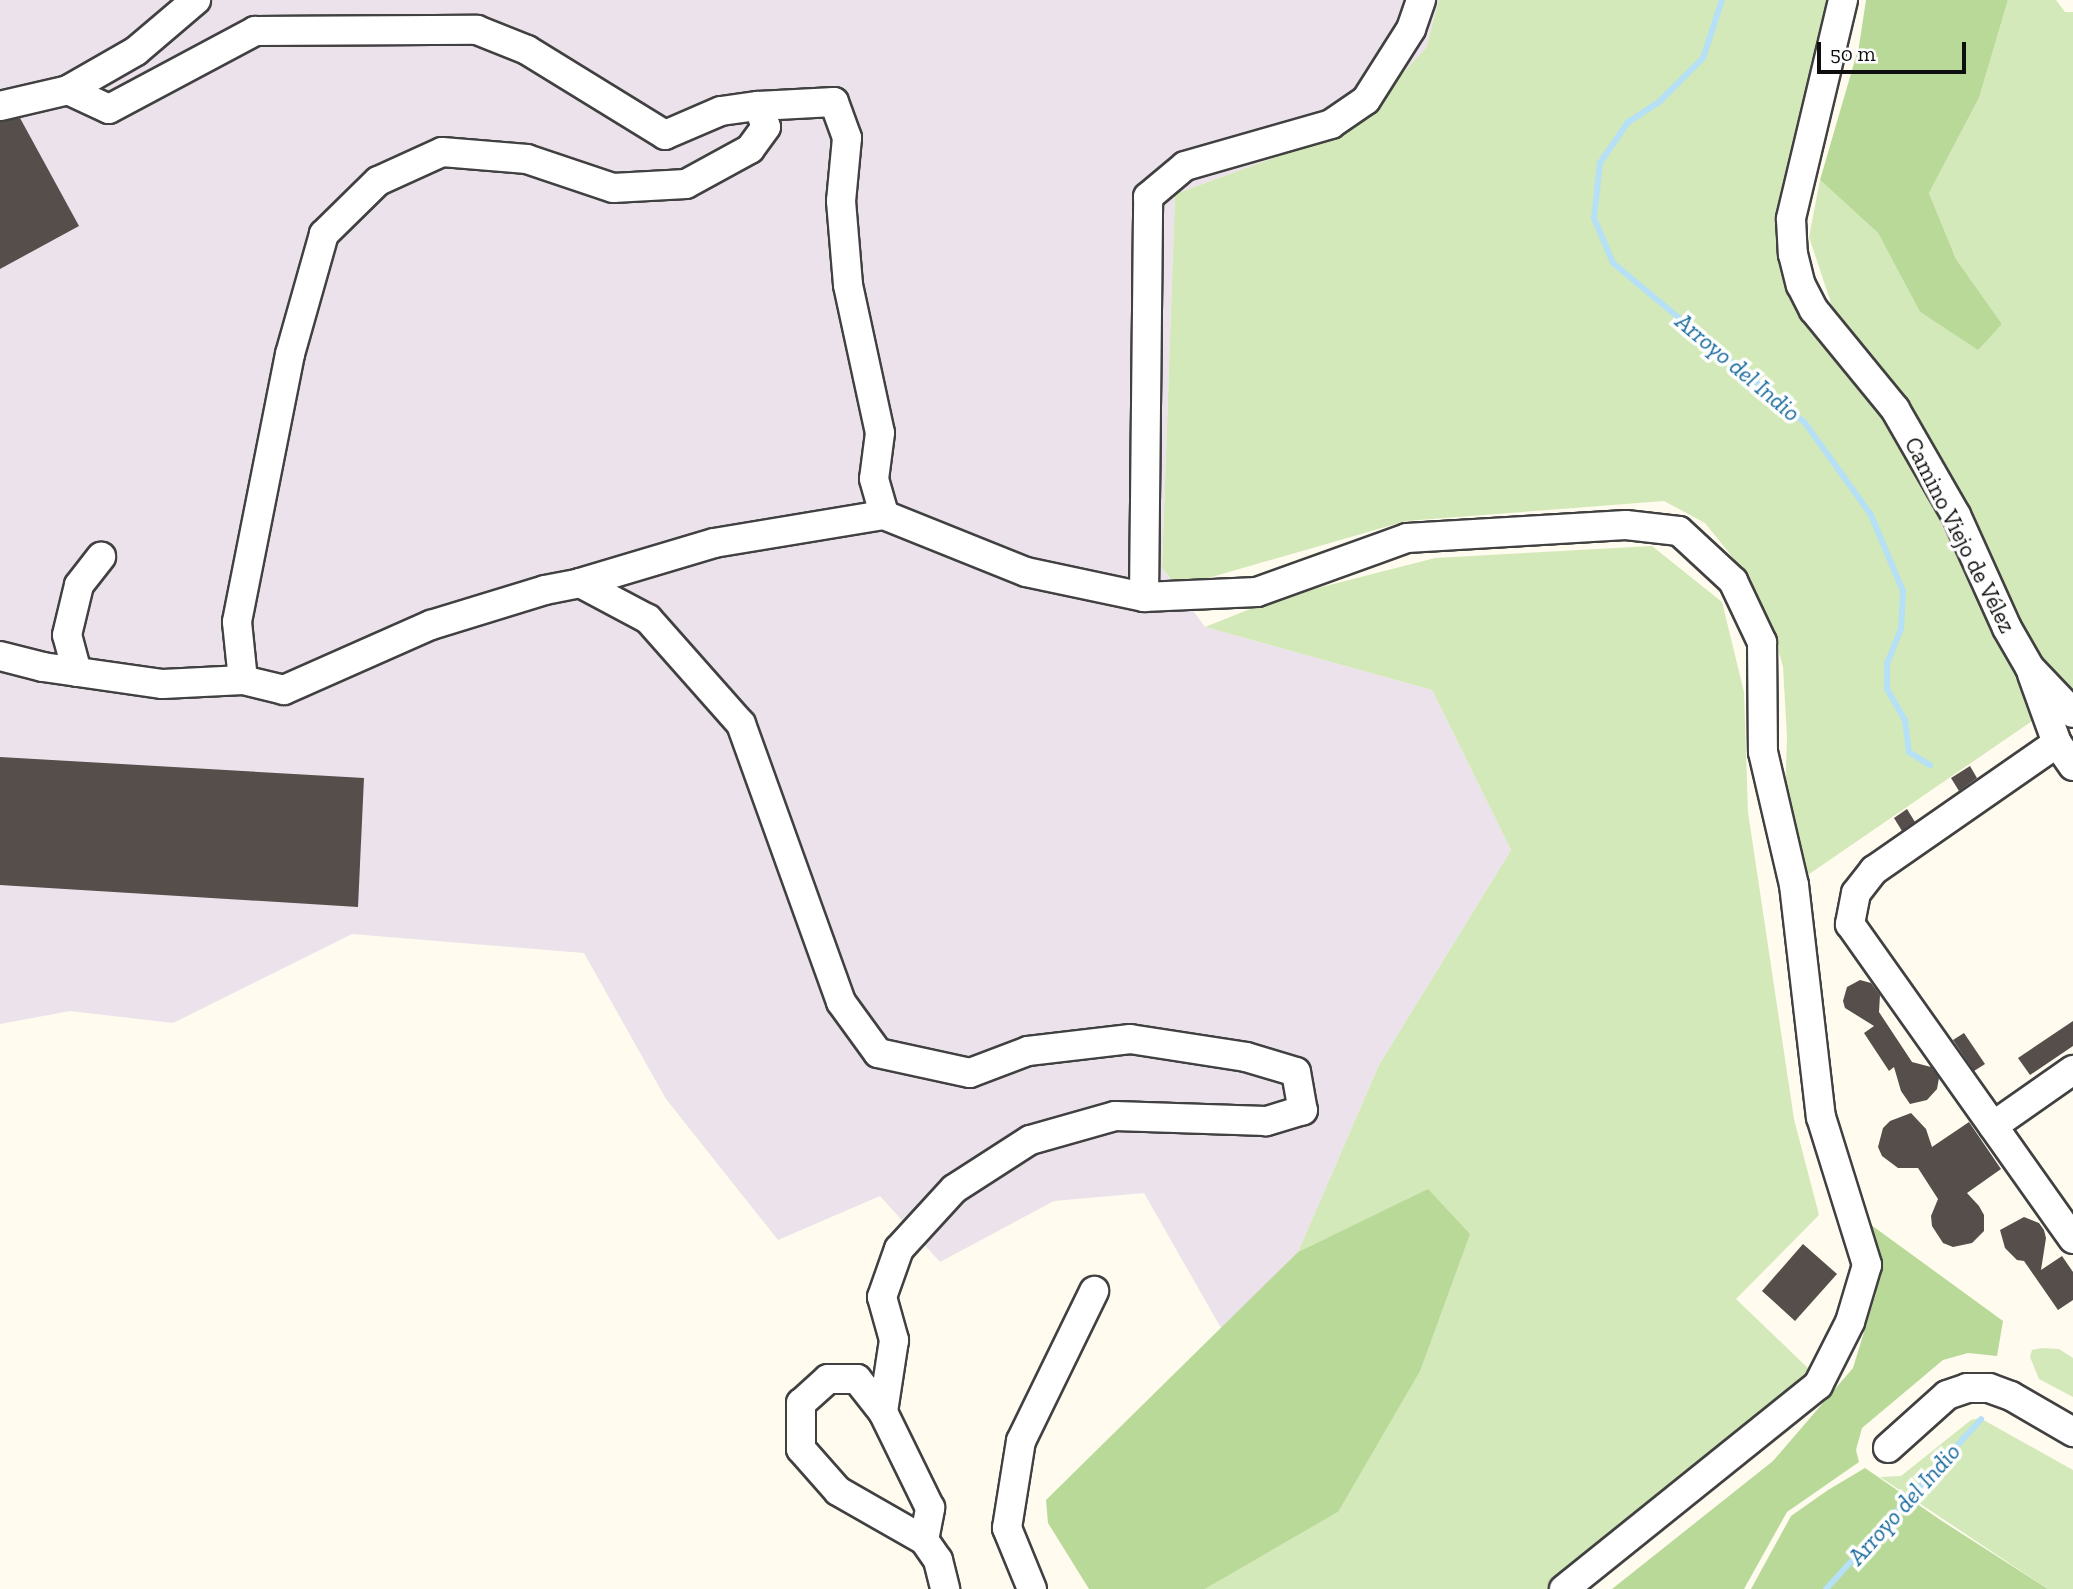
<!DOCTYPE html>
<meta charset="utf-8">
<style>
body{margin:0}
#map{position:relative;width:2073px;height:1589px;overflow:hidden;background:#fffbef;font-family:"Zilla Slab",serif}
div>[style]{position:absolute}
.industrial>*{inset:0;background:#ebe2ec}
.green>*{inset:0;background:#d4e9b9}
.forest>*{inset:0;background:#b9d999}
.stream>*{height:6px;margin:-3px;padding:0 3px;transform-origin:3px;border-radius:3px;background:#b5e0f5}
.building>*{inset:0;background:#564e4a}
.roads{filter:drop-shadow(2px 0 #414141) drop-shadow(-2px 0 #414141) drop-shadow(0 2px #414141) drop-shadow(0 -2px #414141)}
.minor>*{height:28px;margin:-14px;padding:0 14px;transform-origin:14px;border-radius:14px;background:#fff}
span{translate:-50% -50%;white-space:nowrap;text-align:center;line-height:1.15;-webkit-text-stroke:7px #fff;paint-order:stroke}
.street-label{font-size:23px;color:#0e0e0e}
.water-label{font-size:24px;color:#196b9e;font-style:italic}
.scale{position:absolute;left:1817px;top:42px;width:149px;height:32px;box-sizing:border-box;border:4px solid #0e0e0e;border-top:0;padding-left:9px;font-size:21px;line-height:24px;white-space:nowrap;color:#0e0e0e;-webkit-text-stroke:5px #fff;paint-order:stroke}
</style>
<div id="map">
<div class="industrial">
<div style="clip-path:polygon(0 0,1439px 0,1426px 48px,1350px 130px,1175px 194px,1162px 568px,1205px 627px,1432px 690px,1511px 850px,1379px 1065px,1298px 1252px,1221px 1328px,1144px 1193px,1054px 1201px,940px 1262px,880px 1196px,778px 1240px,666px 1099px,584px 953px,352px 934px,173px 1023px,70px 1011px,0 1024px)"></div>
</div>
<div class="green">
<div style="clip-path:polygon(1439px 0,1836px 0,1784px 265px,1892px 419px,1950px 525px,2035px 719px,1802px 879px,1785px 798px,1787px 737px,1783px 667px,1771px 624px,1738px 564px,1705px 523px,1664px 501px,1406px 521px,1177px 587px,1162px 568px,1175px 194px,1350px 130px,1426px 48px)"></div>
<div style="clip-path:polygon(2008px 0,2056px 0,2065px 12px,2073px 12px,2073px 703px,2048px 677px,2011px 611px,1946px 465px,1885px 371px,1832px 306px,1809px 237px,1820px 180px,1878px 233px,1920px 312px,1977px 349px,2002px 324px,1956px 259px,1929px 193px,1979px 98px)"></div>
<div style="clip-path:polygon(1652px 546px,1722px 602px,1744px 692px,1748px 812px,1794px 1119px,1819px 1215px,1736px 1299px,1812px 1372px,1552px 1589px,1205px 1589px,1338px 1512px,1428px 1190px,1298px 1252px,1379px 1065px,1511px 850px,1432px 690px,1205px 627px,1275px 599px,1435px 558px)"></div>
<div style="clip-path:polygon(2042px 1348px,2059px 1349px,2073px 1358px,2073px 1397px,2039px 1379px,2030px 1357px,2032px 1350px)"></div>
<div style="clip-path:polygon(1980px 1418px,2073px 1470px,2073px 1589px,2048px 1589px,1880px 1477px,1901px 1476px,1971px 1420px)"></div>
</div>
<div class="forest">
<div style="clip-path:polygon(1866px 0,2008px 0,1979px 98px,1929px 193px,1956px 259px,2002px 324px,1978px 350px,1920px 312px,1878px 233px,1820px 180px,1859px 46px)"></div>
<div style="clip-path:polygon(1428px 1189px,1470px 1234px,1420px 1371px,1338px 1512px,1205px 1589px,1089px 1589px,1048px 1523px,1046px 1500px,1298px 1252px)"></div>
<div style="clip-path:polygon(1863px 1219px,2003px 1321px,1997px 1356px,1968px 1353px,1943px 1360px,1862px 1428px,1856px 1450px,1859px 1462px,1787px 1512px,1744px 1589px,1612px 1589px,1773px 1461px,1853px 1368px,1876px 1293px)"></div>
<div style="clip-path:polygon(1865px 1468px,1942px 1521px,2048px 1589px,1751px 1589px,1791px 1516px,1828px 1490px)"></div>
</div>
<div class="stream">
<div style="left:1722px;top:0;width:61px;rotate:108.1deg"></div>
<div style="left:1703px;top:58px;width:62px;rotate:135deg"></div>
<div style="left:1659px;top:102px;width:37px;rotate:147deg"></div>
<div style="left:1628px;top:122px;width:50px;rotate:124.3deg"></div>
<div style="left:1600px;top:163px;width:55px;rotate:96.2deg"></div>
<div style="left:1594px;top:218px;width:49px;rotate:67.1deg"></div>
<div style="left:1613px;top:263px;width:250px;rotate:39.8deg"></div>
<div style="left:1805px;top:423px;width:113px;rotate:54.3deg"></div>
<div style="left:1871px;top:515px;width:82px;rotate:67.2deg"></div>
<div style="left:1903px;top:591px;width:38px;rotate:93deg"></div>
<div style="left:1901px;top:629px;width:37px;rotate:112deg"></div>
<div style="left:1887px;top:663px;width:26px;rotate:90deg"></div>
<div style="left:1887px;top:689px;width:36px;rotate:60deg"></div>
<div style="left:1905px;top:720px;width:32px;rotate:83deg"></div>
<div style="left:1909px;top:752px;width:25px;rotate:32deg"></div>
<div style="left:1826px;top:1589px;width:230px;rotate:-47.6deg"></div>
</div>
<div class="building">
<div style="clip-path:polygon(20px 118px,79px 226px,0 269px,0 122px)"></div>
<div style="clip-path:polygon(0 757px,364px 778px,358px 907px,0 885px)"></div>
<div style="clip-path:polygon(1970px 766px,1977px 778px,1959px 791px,1951px 778px)"></div>
<div style="clip-path:polygon(1907px 809px,1915px 822px,1902px 831px,1894px 818px)"></div>
<div style="clip-path:polygon(1860px 980px,1871px 983px,1880px 995px,1879px 1012px,1912px 1062px,1931px 1067px,1939px 1078px,1937px 1089px,1927px 1100px,1910px 1104px,1901px 1091px,1894px 1067px,1889px 1071px,1864px 1033px,1874px 1026px,1845px 1008px,1843px 1001px,1847px 987px)"></div>
<div style="clip-path:polygon(2073px 1021px,2073px 1046px,2030px 1075px,2018px 1058px)"></div>
<div style="clip-path:polygon(1964px 1033px,1985px 1064px,1974px 1071px,1953px 1040px)"></div>
<div style="clip-path:polygon(1911px 1113px,1926px 1129px,1932px 1147px,1969px 1122px,2001px 1169px,1967px 1193px,1979px 1206px,1984px 1215px,1984px 1231px,1972px 1243px,1953px 1247px,1943px 1243px,1932px 1226px,1931px 1216px,1938px 1199px,1918px 1168px,1898px 1168px,1882px 1156px,1878px 1147px,1883px 1128px,1890px 1121px)"></div>
<div style="clip-path:polygon(2024px 1217px,2039px 1223px,2044px 1230px,2046px 1238px,2041px 1270px,2062px 1256px,2073px 1272px,2073px 1300px,2058px 1310px,2024px 1261px,2017px 1260px,2005px 1248px,2000px 1230px)"></div>
<div style="clip-path:polygon(1803px 1244px,1837px 1274px,1795px 1321px,1762px 1291px)"></div>
</div>
<div class="roads">
<div class="minor">
<div style="left:1843px;top:0;width:225px;rotate:103.4deg"></div>
<div style="left:1791px;top:219px;width:35px;rotate:87deg"></div>
<div style="left:1793px;top:254px;width:32px;rotate:76deg"></div>
<div style="left:1801px;top:285px;width:28px;rotate:63deg"></div>
<div style="left:1814px;top:310px;width:128px;rotate:50.7deg"></div>
<div style="left:1895px;top:409px;width:122px;rotate:60.1deg"></div>
<div style="left:1956px;top:515px;width:124px;rotate:65.7deg"></div>
<div style="left:2007px;top:628px;width:46px;rotate:60.1deg"></div>
<div style="left:2030px;top:668px;width:62px;rotate:46.3deg"></div>
<div style="left:68px;top:90px;width:45px;rotate:24.9deg"></div>
<div style="left:109px;top:109px;width:166px;rotate:-28.1deg"></div>
<div style="left:255px;top:31px;width:222px;rotate:-0.3deg"></div>
<div style="left:477px;top:30px;width:54px;rotate:21.8deg"></div>
<div style="left:527px;top:50px;width:162px;rotate:31.6deg"></div>
<div style="left:665px;top:135px;width:61px;rotate:-23.2deg"></div>
<div style="left:721px;top:111px;width:37px;rotate:-8deg"></div>
<div style="left:758px;top:106px;width:22px;rotate:69deg"></div>
<div style="left:766px;top:127px;width:27px;rotate:126deg"></div>
<div style="left:750px;top:149px;width:73px;rotate:151.3deg"></div>
<div style="left:686px;top:184px;width:73px;rotate:176.9deg"></div>
<div style="left:613px;top:188px;width:91px;rotate:-161.4deg"></div>
<div style="left:527px;top:159px;width:85px;rotate:-175.3deg"></div>
<div style="left:442px;top:152px;width:70px;rotate:155.6deg"></div>
<div style="left:378px;top:181px;width:76px;rotate:135.5deg"></div>
<div style="left:324px;top:234px;width:125px;rotate:105.8deg"></div>
<div style="left:290px;top:354px;width:273px;rotate:101.2deg"></div>
<div style="left:237px;top:622px;width:58px;rotate:84.1deg"></div>
<div style="left:243px;top:680px;width:42px;rotate:13.7deg"></div>
<div style="left:284px;top:690px;width:161px;rotate:-23.9deg"></div>
<div style="left:431px;top:625px;width:119px;rotate:-17.1deg"></div>
<div style="left:545px;top:590px;width:36px;rotate:-11deg"></div>
<div style="left:580px;top:583px;width:77px;rotate:27.9deg"></div>
<div style="left:648px;top:619px;width:140px;rotate:48.5deg"></div>
<div style="left:741px;top:724px;width:295px;rotate:70.2deg"></div>
<div style="left:841px;top:1002px;width:63px;rotate:54deg"></div>
<div style="left:878px;top:1053px;width:94px;rotate:12.3deg"></div>
<div style="left:970px;top:1073px;width:62px;rotate:-20.8deg"></div>
<div style="left:1028px;top:1051px;width:103px;rotate:-6.7deg"></div>
<div style="left:1130px;top:1039px;width:117px;rotate:8.8deg"></div>
<div style="left:1246px;top:1057px;width:52px;rotate:16.7deg"></div>
<div style="left:1296px;top:1072px;width:39px;rotate:80deg"></div>
<div style="left:1303px;top:1110px;width:39px;rotate:163deg"></div>
<div style="left:1266px;top:1121px;width:151px;rotate:-178.1deg"></div>
<div style="left:1115px;top:1116px;width:88px;rotate:164.2deg"></div>
<div style="left:1030px;top:1140px;width:90px;rotate:147.2deg"></div>
<div style="left:954px;top:1189px;width:81px;rotate:132.5deg"></div>
<div style="left:899px;top:1249px;width:51px;rotate:109.5deg"></div>
<div style="left:882px;top:1297px;width:45px;rotate:74.4deg"></div>
<div style="left:894px;top:1340px;width:73px;rotate:98.7deg"></div>
<div style="left:0;top:106px;width:70px;rotate:-13.2deg"></div>
<div style="left:68px;top:90px;width:78px;rotate:-29.8deg"></div>
<div style="left:136px;top:51px;width:79px;rotate:-40.4deg"></div>
<div style="left:758px;top:106px;width:76px;rotate:-3deg"></div>
<div style="left:834px;top:102px;width:38px;rotate:70deg"></div>
<div style="left:847px;top:138px;width:63px;rotate:95.4deg"></div>
<div style="left:841px;top:201px;width:84px;rotate:85.2deg"></div>
<div style="left:848px;top:285px;width:151px;rotate:77.8deg"></div>
<div style="left:880px;top:433px;width:46px;rotate:97.4deg"></div>
<div style="left:874px;top:479px;width:37px;rotate:74deg"></div>
<div style="left:884px;top:515px;width:153px;rotate:21.9deg"></div>
<div style="left:1026px;top:572px;width:121px;rotate:12deg"></div>
<div style="left:1144px;top:597px;width:113px;rotate:-2.5deg"></div>
<div style="left:1257px;top:592px;width:159px;rotate:-19.8deg"></div>
<div style="left:1407px;top:538px;width:219px;rotate:-3.4deg"></div>
<div style="left:1626px;top:525px;width:53px;rotate:6.5deg"></div>
<div style="left:1679px;top:531px;width:74px;rotate:42.8deg"></div>
<div style="left:1733px;top:581px;width:68px;rotate:64.6deg"></div>
<div style="left:1762px;top:642px;width:110px;rotate:89.5deg"></div>
<div style="left:1763px;top:752px;width:137px;rotate:76.9deg"></div>
<div style="left:1794px;top:885px;width:234px;rotate:83.4deg"></div>
<div style="left:1821px;top:1117px;width:155px;rotate:72.7deg"></div>
<div style="left:1867px;top:1265px;width:59px;rotate:106.6deg"></div>
<div style="left:1850px;top:1322px;width:71px;rotate:116.9deg"></div>
<div style="left:1818px;top:1385px;width:326px;rotate:141.2deg"></div>
<div style="left:580px;top:583px;width:140px;rotate:-16.6deg"></div>
<div style="left:714px;top:543px;width:172px;rotate:-9.4deg"></div>
<div style="left:1144px;top:597px;width:400px;rotate:-89.4deg"></div>
<div style="left:1148px;top:197px;width:48px;rotate:-40deg"></div>
<div style="left:1185px;top:166px;width:152px;rotate:-16deg"></div>
<div style="left:1331px;top:124px;width:42px;rotate:-34.4deg"></div>
<div style="left:1366px;top:100px;width:84px;rotate:-57.6deg"></div>
<div style="left:1411px;top:29px;width:31px;rotate:-71deg"></div>
<div style="left:0;top:656px;width:44px;rotate:14.3deg"></div>
<div style="left:43px;top:667px;width:121px;rotate:8.1deg"></div>
<div style="left:163px;top:684px;width:80px;rotate:-2.9deg"></div>
<div style="left:77px;top:672px;width:38px;rotate:-105deg"></div>
<div style="left:67px;top:635px;width:51px;rotate:-76.5deg"></div>
<div style="left:79px;top:585px;width:36px;rotate:-52deg"></div>
<div style="left:2032px;top:674px;width:73px;rotate:70.1deg"></div>
<div style="left:2057px;top:743px;width:28px;rotate:55deg"></div>
<div style="left:2057px;top:743px;width:223px;rotate:145.2deg"></div>
<div style="left:1874px;top:870px;width:29px;rotate:128deg"></div>
<div style="left:1856px;top:893px;width:32px;rotate:101deg"></div>
<div style="left:1850px;top:924px;width:386px;rotate:54.7deg"></div>
<div style="left:1993px;top:1126px;width:98px;rotate:-35deg"></div>
<div style="left:1888px;top:1448px;width:79px;rotate:-41.9deg"></div>
<div style="left:1947px;top:1395px;width:21px;rotate:-19deg"></div>
<div style="left:1967px;top:1388px;width:22px"></div>
<div style="left:1989px;top:1388px;width:23px;rotate:20deg"></div>
<div style="left:2011px;top:1396px;width:72px;rotate:30.1deg"></div>
<div style="left:924px;top:1540px;width:33px;rotate:-79deg"></div>
<div style="left:930px;top:1508px;width:107px;rotate:-116.1deg"></div>
<div style="left:883px;top:1412px;width:42px;rotate:-128.2deg"></div>
<div style="left:857px;top:1379px;width:29px;rotate:180deg"></div>
<div style="left:828px;top:1379px;width:36px;rotate:138deg"></div>
<div style="left:801px;top:1403px;width:46px;rotate:90deg"></div>
<div style="left:801px;top:1449px;width:56px;rotate:48.6deg"></div>
<div style="left:838px;top:1491px;width:99px;rotate:29.7deg"></div>
<div style="left:924px;top:1540px;width:24px;rotate:55deg"></div>
<div style="left:938px;top:1560px;width:30px;rotate:76deg"></div>
<div style="left:1032px;top:1589px;width:66px;rotate:-112.3deg"></div>
<div style="left:1007px;top:1528px;width:88px;rotate:-80.9deg"></div>
<div style="left:1021px;top:1441px;width:167px;rotate:-64deg"></div>
</div>
</div>
<div class="street-label">
<span style="left:1960px;top:535px;rotate:63deg">Camino Viejo de Vélez</span>
</div>
<div class="water-label">
<span style="left:1738px;top:367px;rotate:40deg">Arroyo del Indio</span>
<span style="left:1904px;top:1504px;rotate:-48deg">Arroyo del Indio</span>
</div>
<div class="scale">50 m</div>
</div>
